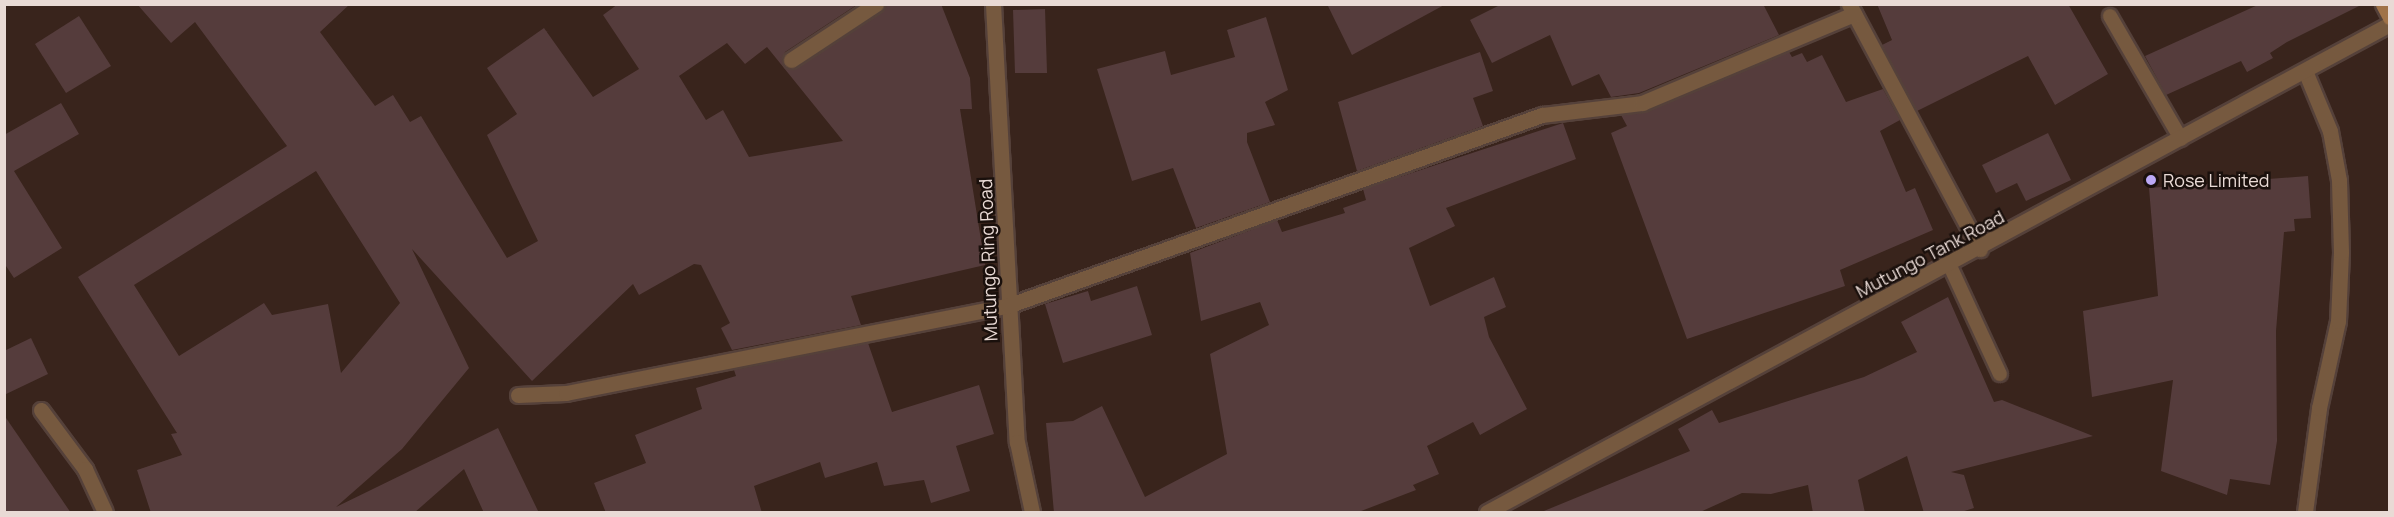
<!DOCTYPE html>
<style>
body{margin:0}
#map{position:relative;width:2394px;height:517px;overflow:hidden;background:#39241c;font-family:Manrope,sans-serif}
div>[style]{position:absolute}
.building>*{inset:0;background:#553c3c}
.roads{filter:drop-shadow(2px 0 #55413a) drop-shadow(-2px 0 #55413a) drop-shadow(0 2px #55413a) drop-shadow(0 -2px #55413a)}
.service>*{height:14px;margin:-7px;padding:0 7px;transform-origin:7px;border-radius:7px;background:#76593f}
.minor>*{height:15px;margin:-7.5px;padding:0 7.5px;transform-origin:7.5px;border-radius:7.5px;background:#76593f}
.tertiary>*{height:15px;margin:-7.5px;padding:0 7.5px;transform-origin:7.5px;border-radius:7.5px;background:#76593f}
.secondary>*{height:15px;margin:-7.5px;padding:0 7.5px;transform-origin:7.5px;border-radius:7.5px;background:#a07248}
.dots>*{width:16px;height:16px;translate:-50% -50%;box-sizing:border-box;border:3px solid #1a100c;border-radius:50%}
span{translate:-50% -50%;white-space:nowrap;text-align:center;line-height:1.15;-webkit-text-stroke:5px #1a100c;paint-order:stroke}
.poi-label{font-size:18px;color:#e9dad5}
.left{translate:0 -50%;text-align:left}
.street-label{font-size:18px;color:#e9dad5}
.frame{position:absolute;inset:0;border:6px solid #e9dad5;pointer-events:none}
</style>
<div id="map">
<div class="building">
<div style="clip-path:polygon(evenodd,137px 4px,350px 4px,320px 32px,375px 106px,393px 95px,410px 122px,421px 116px,507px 258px,538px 241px,487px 135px,517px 114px,487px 68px,544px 28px,593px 97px,639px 69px,603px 15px,618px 4px,858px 4px,785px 52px,783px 65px,791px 70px,886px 4px,941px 4px,970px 78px,972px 109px,960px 109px,985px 265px,851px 296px,861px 325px,732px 350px,721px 328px,730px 323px,701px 265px,694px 264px,639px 295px,633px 284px,532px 381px,412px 249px,469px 368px,402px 449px,336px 507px,498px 428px,539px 513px,484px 513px,464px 469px,414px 513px,151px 513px,137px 470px,182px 455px,171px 434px,177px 433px,78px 277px,287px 146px,195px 22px,171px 43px,137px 4px,727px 43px,745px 64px,767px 47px,843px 141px,749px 157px,723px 110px,706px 120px,679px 76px,727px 43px,137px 4px,316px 171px,400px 303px,341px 373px,328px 304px,272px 315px,264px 303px,179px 356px,134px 285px,316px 171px)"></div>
<div style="clip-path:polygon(1327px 4px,1446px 4px,1352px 55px)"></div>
<div style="clip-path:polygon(1502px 4px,1763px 4px,1779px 35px,1639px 93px,1611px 97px,1599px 74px,1572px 86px,1550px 35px,1492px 63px,1470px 20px)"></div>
<div style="clip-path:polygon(1877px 4px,2068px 4px,2108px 74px,2055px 105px,2028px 56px,1917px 111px,1882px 45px,1892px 40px)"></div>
<div style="clip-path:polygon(2260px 4px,2363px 4px,2287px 42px,2270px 53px,2273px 58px,2247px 72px,2241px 61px,2166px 95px,2145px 56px)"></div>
<div style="clip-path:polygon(1045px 9px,1047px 73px,1015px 73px,1013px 10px)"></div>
<div style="clip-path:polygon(79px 16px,111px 66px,66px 93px,35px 44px)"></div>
<div style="clip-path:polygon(1266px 17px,1288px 90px,1265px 102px,1275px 125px,1247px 133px,1247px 142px,1270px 202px,1196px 228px,1173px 168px,1132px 181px,1097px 69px,1165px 51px,1171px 75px,1235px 57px,1227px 30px)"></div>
<div style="clip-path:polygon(1480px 52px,1493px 91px,1473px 98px,1483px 126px,1357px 171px,1338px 102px)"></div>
<div style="clip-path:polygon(1789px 52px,1792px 57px,1802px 53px,1807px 62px,1822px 55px,1846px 102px,1883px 89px,1900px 120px,1880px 131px,1906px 192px,1915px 188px,1933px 230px,1840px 270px,1845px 286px,1687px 339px,1611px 133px,1627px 126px,1621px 115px,1646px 112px)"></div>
<div style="clip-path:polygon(61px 103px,79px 134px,14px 171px,62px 248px,14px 278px,4px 263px,4px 135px)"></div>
<div style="clip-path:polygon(1563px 123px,1576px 159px,1446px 208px,1455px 226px,1409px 248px,1430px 306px,1494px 277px,1506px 307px,1484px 317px,1489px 337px,1527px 409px,1480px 435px,1473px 422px,1427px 446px,1439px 474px,1413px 485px,1416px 490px,1356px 513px,1054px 513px,1046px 423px,1073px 421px,1102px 406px,1145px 497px,1227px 454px,1210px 354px,1269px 325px,1260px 302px,1201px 321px,1190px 253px,1277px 220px,1282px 232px,1345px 213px,1343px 208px,1366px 200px,1363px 189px)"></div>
<div style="clip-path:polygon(2048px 133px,2071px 180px,2026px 201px,2017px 183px,1996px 193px,1982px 165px)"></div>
<div style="clip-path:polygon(2308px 176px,2311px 218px,2294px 219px,2295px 231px,2284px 232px,2276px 331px,2277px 441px,2270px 485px,2230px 479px,2227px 495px,2161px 471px,2173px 380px,2092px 397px,2083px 311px,2158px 296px,2149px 188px)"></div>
<div style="clip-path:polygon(1137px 286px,1152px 335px,1063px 363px,1045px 304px,1088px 291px,1091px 301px)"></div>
<div style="clip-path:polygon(1948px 297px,1994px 402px,2002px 400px,2093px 436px,1951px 472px,1964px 475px,1974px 508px,1958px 513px,1924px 513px,1907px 456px,1858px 480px,1865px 513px,1813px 513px,1808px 485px,1771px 494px,1742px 493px,1698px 513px,1539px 513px,1690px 451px,1678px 429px,1712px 410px,1719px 423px,1864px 377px,1917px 352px,1901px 322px)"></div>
<div style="clip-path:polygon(31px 338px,48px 374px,4px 395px,4px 351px)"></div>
<div style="clip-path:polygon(868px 343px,892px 412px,979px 385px,994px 434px,956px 446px,970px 491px,931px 503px,924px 480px,884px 486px,877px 462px,825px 478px,820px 462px,754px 486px,762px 513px,606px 513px,594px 483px,646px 463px,635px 435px,702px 409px,696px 388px,736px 376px,734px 370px)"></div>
<div style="clip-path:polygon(4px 415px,71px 513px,4px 513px)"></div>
</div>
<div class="roads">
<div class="service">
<div style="left:2110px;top:16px;width:142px;rotate:60deg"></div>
<div style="left:1950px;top:266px;width:119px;rotate:65.2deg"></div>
</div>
<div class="minor">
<div style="left:993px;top:4px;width:439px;rotate:86.9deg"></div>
<div style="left:1017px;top:442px;width:72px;rotate:77.9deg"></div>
<div style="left:1849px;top:4px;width:278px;rotate:61.9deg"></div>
<div style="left:791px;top:60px;width:102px;rotate:-33.4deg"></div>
<div style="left:518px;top:395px;width:48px;rotate:-2.4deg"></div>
<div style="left:566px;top:393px;width:449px;rotate:-11.2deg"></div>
<div style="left:1007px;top:306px;width:568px;rotate:-19.65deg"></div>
<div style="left:1542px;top:115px;width:101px;rotate:-6.8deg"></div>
<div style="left:1642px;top:103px;width:230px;rotate:-22.8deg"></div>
<div style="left:41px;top:410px;width:74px;rotate:53.3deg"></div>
<div style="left:85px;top:469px;width:47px;rotate:65.1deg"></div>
<div style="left:2305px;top:512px;width:105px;rotate:-82.3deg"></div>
<div style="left:2319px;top:408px;width:89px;rotate:-77.7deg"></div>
<div style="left:2338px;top:321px;width:69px;rotate:-87.5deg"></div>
<div style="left:2341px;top:252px;width:72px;rotate:-91.6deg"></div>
<div style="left:2339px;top:180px;width:50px;rotate:-100.4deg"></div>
<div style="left:2330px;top:131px;width:65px;rotate:-112.6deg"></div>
</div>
<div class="tertiary">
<div style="left:1487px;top:512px;width:1026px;rotate:-28.39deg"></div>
</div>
<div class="secondary">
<div style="left:2383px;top:4px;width:15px;rotate:62deg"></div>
</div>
</div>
<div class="dots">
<div style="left:2151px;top:180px;background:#bca9f5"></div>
</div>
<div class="poi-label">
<span class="left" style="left:2163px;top:180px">Rose Limited</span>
</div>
<div class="street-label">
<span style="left:1930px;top:254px;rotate:-28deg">Mutungo Tank Road</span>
<span style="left:988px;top:260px;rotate:-92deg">Mutungo Ring Road</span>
</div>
<div class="frame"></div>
</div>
